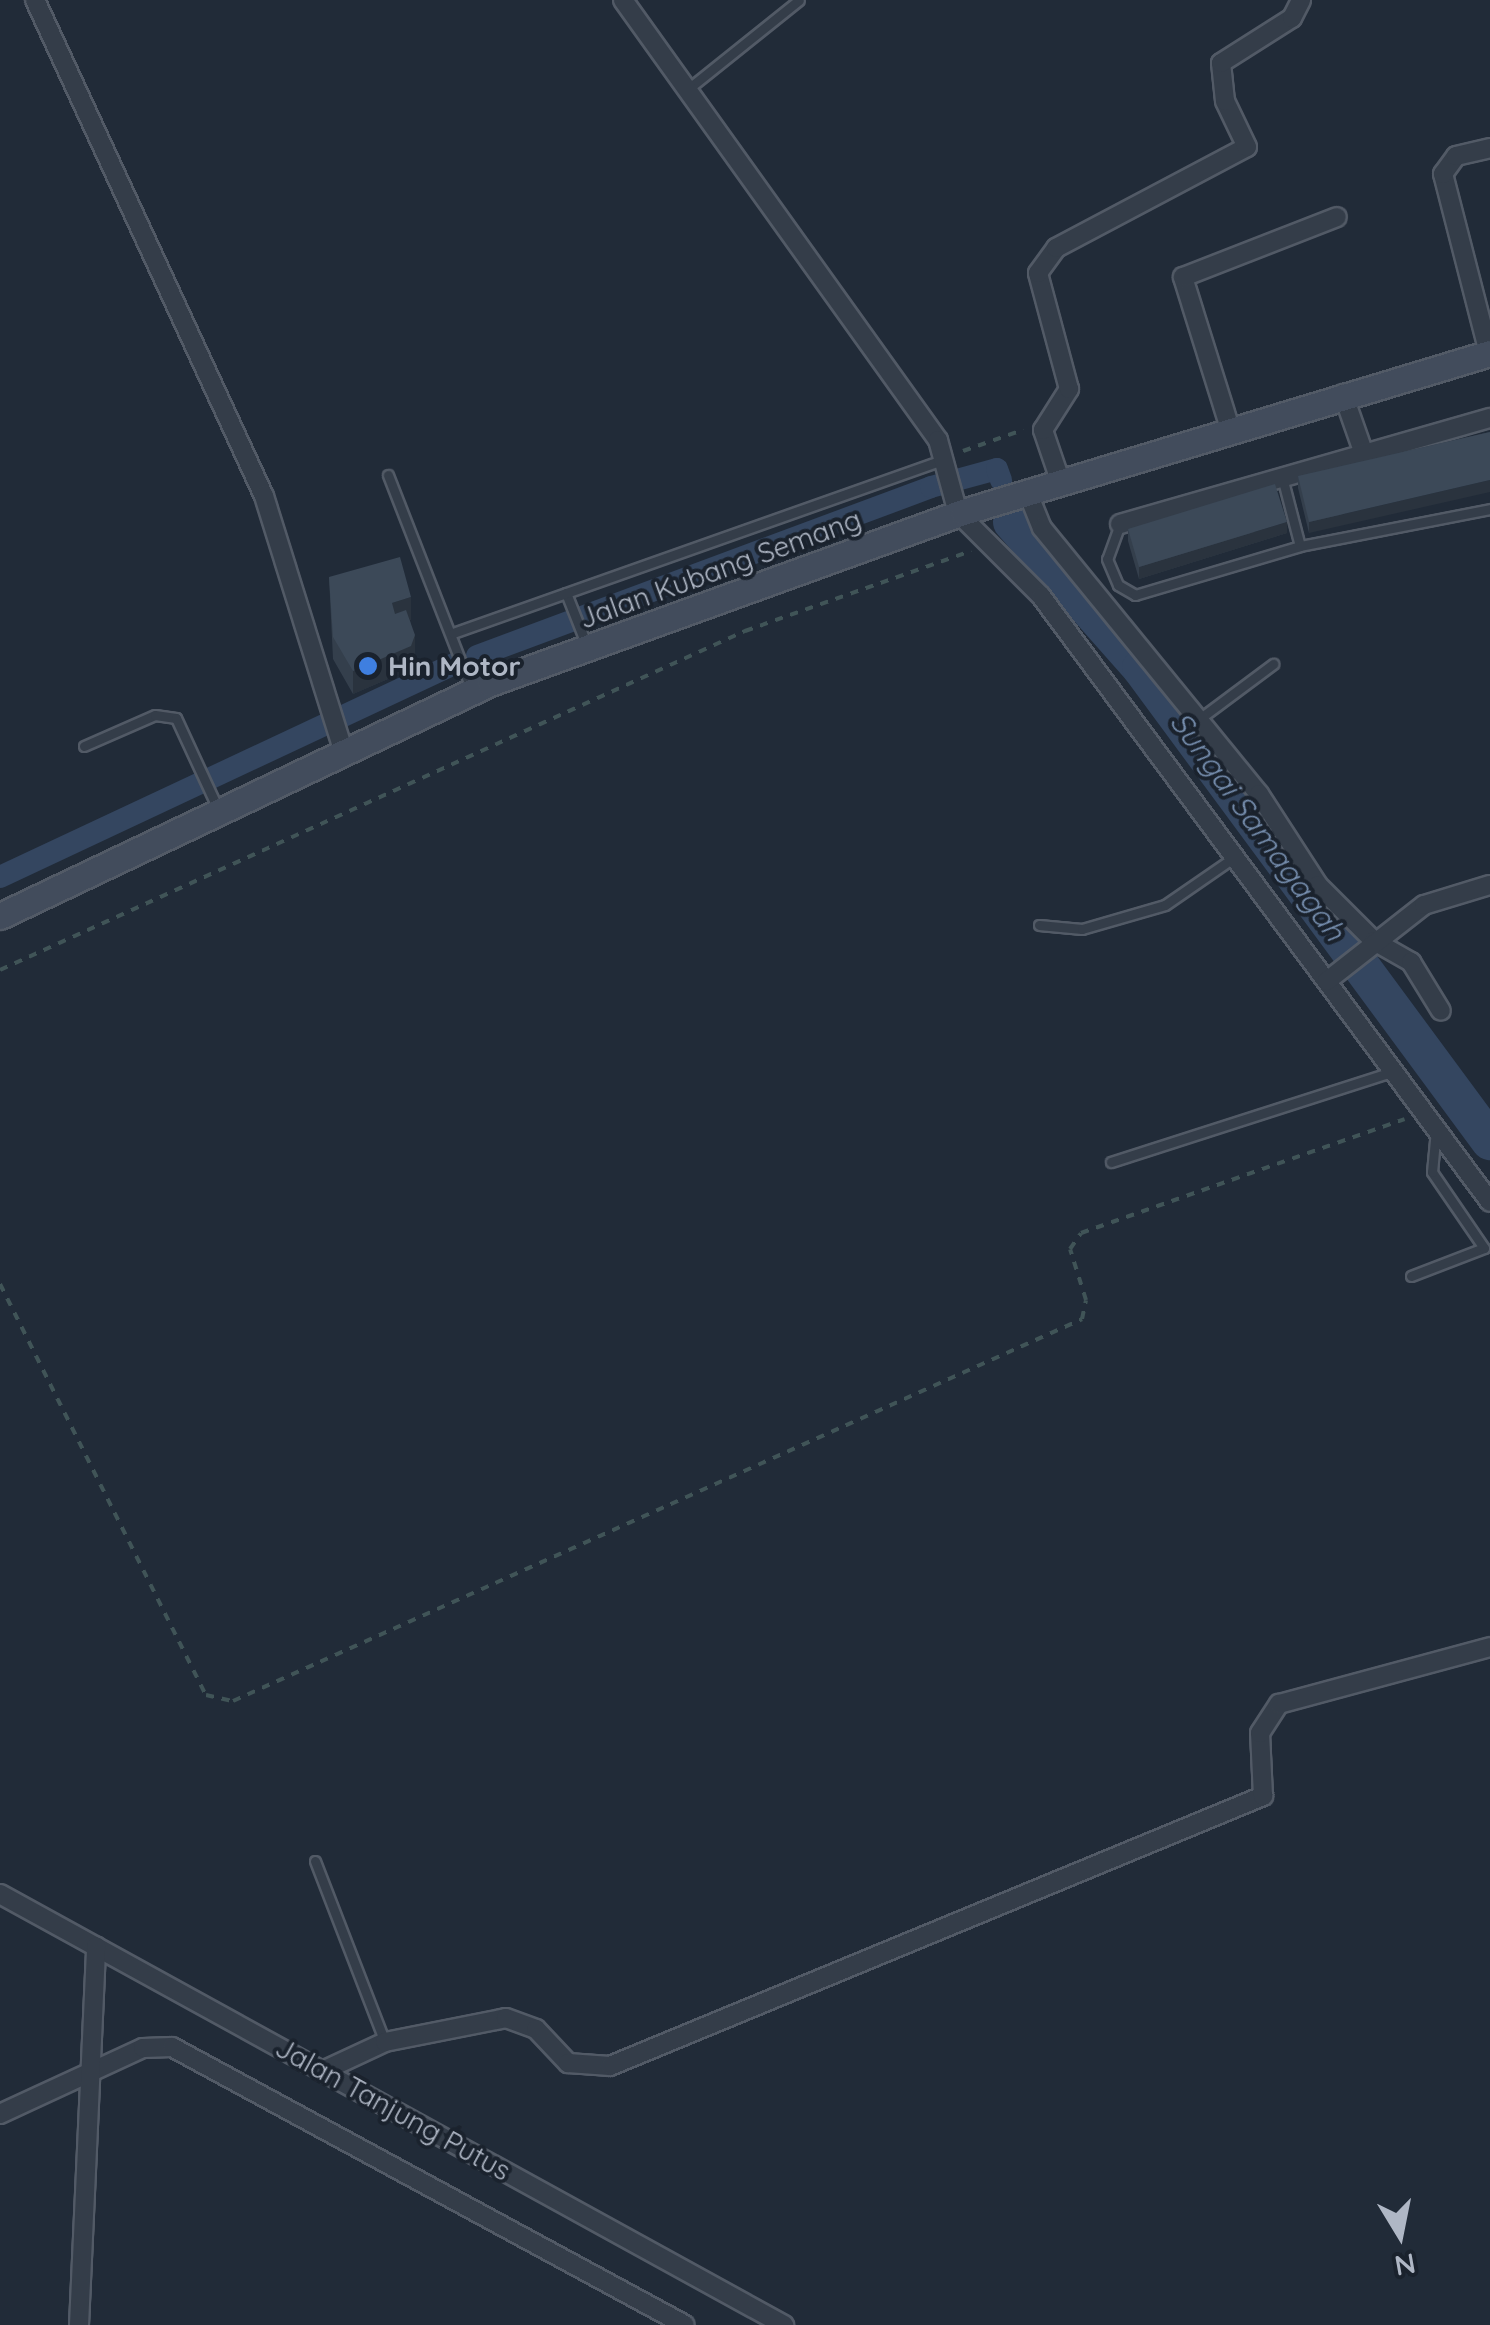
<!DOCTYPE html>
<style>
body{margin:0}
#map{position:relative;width:1490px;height:2325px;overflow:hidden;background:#212b38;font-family:Quicksand,sans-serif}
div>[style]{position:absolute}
.canal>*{height:22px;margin:-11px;padding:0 11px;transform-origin:11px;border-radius:11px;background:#344660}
.river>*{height:38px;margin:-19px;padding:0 19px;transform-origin:19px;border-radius:19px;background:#344660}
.path>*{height:4px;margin-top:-2px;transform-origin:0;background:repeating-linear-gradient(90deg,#405457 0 8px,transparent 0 16px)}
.roads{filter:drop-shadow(2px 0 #525a66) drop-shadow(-2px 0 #525a66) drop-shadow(0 2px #525a66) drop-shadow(0 -2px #525a66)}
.service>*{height:9px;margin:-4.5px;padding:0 4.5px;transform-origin:4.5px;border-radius:4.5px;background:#343d49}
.minor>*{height:18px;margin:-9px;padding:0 9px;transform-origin:9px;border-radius:9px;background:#343d49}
.secondary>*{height:25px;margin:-12.5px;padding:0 12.5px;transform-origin:12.5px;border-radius:12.5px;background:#424c5c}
.wall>*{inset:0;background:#343f4c}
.shaded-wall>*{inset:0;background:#2a333e}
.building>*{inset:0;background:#3c4958}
.dots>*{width:28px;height:28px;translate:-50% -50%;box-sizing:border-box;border:5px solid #1a222d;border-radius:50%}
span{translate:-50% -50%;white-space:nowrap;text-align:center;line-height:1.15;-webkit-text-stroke:8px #1a222d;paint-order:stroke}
.street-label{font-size:28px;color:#afb7c5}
.poi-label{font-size:28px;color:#afb7c5;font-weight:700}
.left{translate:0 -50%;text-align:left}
.water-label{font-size:30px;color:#768eae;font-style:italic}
.north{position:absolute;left:1350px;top:2185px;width:100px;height:100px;-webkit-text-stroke:8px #1a222d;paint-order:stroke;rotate:170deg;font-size:28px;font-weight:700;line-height:40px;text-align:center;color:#afb7c5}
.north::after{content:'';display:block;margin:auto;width:35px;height:45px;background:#afb7c5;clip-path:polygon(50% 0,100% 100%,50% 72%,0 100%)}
</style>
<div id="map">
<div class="canal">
<div style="left:477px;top:656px;width:484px;rotate:-20.4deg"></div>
<div style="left:931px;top:487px;width:68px;rotate:-15.3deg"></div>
<div style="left:997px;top:469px;width:12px;rotate:70deg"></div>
<div style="left:0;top:877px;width:501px;rotate:-25.13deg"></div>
</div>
<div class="river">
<div style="left:1012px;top:522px;width:195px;rotate:48.5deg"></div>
<div style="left:1141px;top:668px;width:588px;rotate:53.58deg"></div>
</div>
<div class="path">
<div style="left:963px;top:451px;width:64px;rotate:-19.3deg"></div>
<div style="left:0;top:970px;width:819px;rotate:-24.47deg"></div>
<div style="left:745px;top:631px;width:240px;rotate:-19.5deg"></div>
<div style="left:0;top:1284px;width:460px;rotate:63.4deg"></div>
<div style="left:206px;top:1695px;width:28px;rotate:13deg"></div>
<div style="left:233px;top:1701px;width:931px;rotate:-24.22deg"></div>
<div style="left:1082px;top:1319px;width:19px;rotate:-78deg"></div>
<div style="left:1086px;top:1300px;width:53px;rotate:-107.4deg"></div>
<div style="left:1070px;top:1249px;width:19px;rotate:-55deg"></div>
<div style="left:1081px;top:1233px;width:343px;rotate:-19.4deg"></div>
</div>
<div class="roads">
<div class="service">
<div style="left:688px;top:89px;width:142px;rotate:-38.7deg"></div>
<div style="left:388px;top:475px;width:232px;rotate:68.7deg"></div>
<div style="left:1282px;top:477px;width:71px;rotate:75.4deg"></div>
<div style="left:1120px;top:524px;width:37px;rotate:110deg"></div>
<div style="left:1107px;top:559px;width:28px;rotate:67deg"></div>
<div style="left:1118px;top:585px;width:20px;rotate:30deg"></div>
<div style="left:1135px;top:595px;width:172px;rotate:-16.5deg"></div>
<div style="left:1300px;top:546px;width:194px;rotate:-11deg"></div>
<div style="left:566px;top:593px;width:57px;rotate:68.4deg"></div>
<div style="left:453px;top:633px;width:519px;rotate:-19.48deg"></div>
<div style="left:1198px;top:720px;width:94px;rotate:-36.7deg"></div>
<div style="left:84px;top:746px;width:77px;rotate:-23.6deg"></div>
<div style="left:155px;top:715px;width:21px;rotate:8deg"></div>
<div style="left:176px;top:718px;width:102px;rotate:65.2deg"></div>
<div style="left:1039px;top:925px;width:43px;rotate:5.3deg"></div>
<div style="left:1082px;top:929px;width:86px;rotate:-16.1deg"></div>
<div style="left:1165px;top:905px;width:86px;rotate:-34.6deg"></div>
<div style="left:1111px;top:1162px;width:295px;rotate:-17.8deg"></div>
<div style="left:1411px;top:1276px;width:78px;rotate:-21deg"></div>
<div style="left:1484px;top:1248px;width:92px;rotate:-124.4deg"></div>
<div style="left:1432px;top:1172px;width:42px;rotate:-84.6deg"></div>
<div style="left:315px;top:1861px;width:194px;rotate:68.9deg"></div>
</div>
<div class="minor">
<div style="left:35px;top:0;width:546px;rotate:65.22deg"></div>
<div style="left:264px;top:496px;width:269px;rotate:72.7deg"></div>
<div style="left:623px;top:0;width:541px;rotate:54.4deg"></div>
<div style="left:938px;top:440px;width:76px;rotate:74.7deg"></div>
<div style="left:958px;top:513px;width:117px;rotate:45deg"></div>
<div style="left:1041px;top:596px;width:754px;rotate:53.46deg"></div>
<div style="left:1489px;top:353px;width:185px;rotate:-104.4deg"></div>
<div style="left:1443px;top:174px;width:22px;rotate:-54deg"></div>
<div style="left:1456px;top:156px;width:35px;rotate:-13deg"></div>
<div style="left:1343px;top:394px;width:64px;rotate:70.7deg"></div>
<div style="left:1229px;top:425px;width:155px;rotate:-107.3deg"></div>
<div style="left:1183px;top:277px;width:165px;rotate:-21.3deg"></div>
<div style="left:1060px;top:480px;width:53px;rotate:-108.8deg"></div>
<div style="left:1043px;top:430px;width:49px;rotate:-57.6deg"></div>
<div style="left:1069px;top:389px;width:120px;rotate:-105deg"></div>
<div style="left:1038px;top:273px;width:31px;rotate:-54deg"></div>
<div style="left:1056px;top:248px;width:216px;rotate:-27.9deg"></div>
<div style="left:1247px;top:147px;width:51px;rotate:-115.6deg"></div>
<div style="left:1225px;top:101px;width:38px;rotate:-96deg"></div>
<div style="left:1221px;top:63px;width:84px;rotate:-32.4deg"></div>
<div style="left:1292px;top:18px;width:20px;rotate:-63deg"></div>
<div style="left:1027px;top:491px;width:40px;rotate:68deg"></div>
<div style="left:1042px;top:528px;width:343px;rotate:50.8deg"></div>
<div style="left:1259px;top:794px;width:108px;rotate:57deg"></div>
<div style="left:1318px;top:885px;width:79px;rotate:45deg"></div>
<div style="left:1374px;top:941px;width:43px;rotate:29.6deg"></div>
<div style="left:1411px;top:962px;width:57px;rotate:58.5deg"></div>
<div style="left:1120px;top:524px;width:385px;rotate:-16deg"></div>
<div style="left:1327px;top:981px;width:123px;rotate:-38.1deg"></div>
<div style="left:1424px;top:905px;width:69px;rotate:-16.9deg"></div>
<div style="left:0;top:1894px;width:895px;rotate:28.8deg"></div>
<div style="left:325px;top:2070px;width:66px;rotate:-25deg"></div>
<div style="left:385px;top:2042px;width:123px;rotate:-11.2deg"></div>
<div style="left:506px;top:2018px;width:32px;rotate:20deg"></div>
<div style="left:536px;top:2029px;width:47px;rotate:46.7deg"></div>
<div style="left:568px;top:2063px;width:42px;rotate:4.1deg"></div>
<div style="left:610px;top:2066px;width:707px;rotate:-22.46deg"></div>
<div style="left:1263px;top:1796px;width:63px;rotate:-92.7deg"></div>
<div style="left:1260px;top:1733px;width:35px;rotate:-57deg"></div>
<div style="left:1279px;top:1704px;width:219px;rotate:-15.1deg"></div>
<div style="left:0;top:2114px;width:157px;rotate:-24.8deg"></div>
<div style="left:143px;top:2048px;width:29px;rotate:-2deg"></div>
<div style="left:172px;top:2047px;width:583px;rotate:28.45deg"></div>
<div style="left:79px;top:2325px;width:379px;rotate:-87.4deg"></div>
</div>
<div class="secondary">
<div style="left:0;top:916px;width:543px;rotate:-25.43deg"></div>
<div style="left:490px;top:683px;width:503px;rotate:-19.88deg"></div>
<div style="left:963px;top:512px;width:550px;rotate:-16.79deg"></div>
</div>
</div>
<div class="wall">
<div style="clip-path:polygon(1490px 432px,1309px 533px,1298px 488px,1298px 476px)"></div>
<div style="clip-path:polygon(1128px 529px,1287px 533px,1139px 579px,1128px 541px)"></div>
<div style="clip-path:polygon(329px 577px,411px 620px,410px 620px,415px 658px,411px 669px,353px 694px,333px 659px)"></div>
</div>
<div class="shaded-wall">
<div style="clip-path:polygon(1490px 480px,1490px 492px,1309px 533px,1309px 522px)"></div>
<div style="clip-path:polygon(1287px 522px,1287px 533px,1139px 579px,1139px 567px)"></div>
<div style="clip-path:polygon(411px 597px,411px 620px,392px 625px,392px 603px)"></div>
<div style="clip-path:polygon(415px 635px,415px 658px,411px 669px,353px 694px,353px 671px)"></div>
</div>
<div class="building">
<div style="clip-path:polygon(1490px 432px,1490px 480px,1309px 522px,1298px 476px)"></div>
<div style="clip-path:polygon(1275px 484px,1287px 522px,1139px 567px,1128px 529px)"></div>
<div style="clip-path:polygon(400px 557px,411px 597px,392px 603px,395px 614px,406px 610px,415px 635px,411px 646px,353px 671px,333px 637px,329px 577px)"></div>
</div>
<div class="dots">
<div style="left:368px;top:666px;background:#3f7fe0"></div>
</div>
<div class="street-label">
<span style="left:720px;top:569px;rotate:-20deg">Jalan Kubang Semang</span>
<span style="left:393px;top:2109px;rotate:29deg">Jalan Tanjung Putus</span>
</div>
<div class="poi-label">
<span class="left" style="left:388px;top:666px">Hin Motor</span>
</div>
<div class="water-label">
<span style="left:1258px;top:826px;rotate:54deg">Sungai Samagagah</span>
</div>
<div class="north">N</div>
</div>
